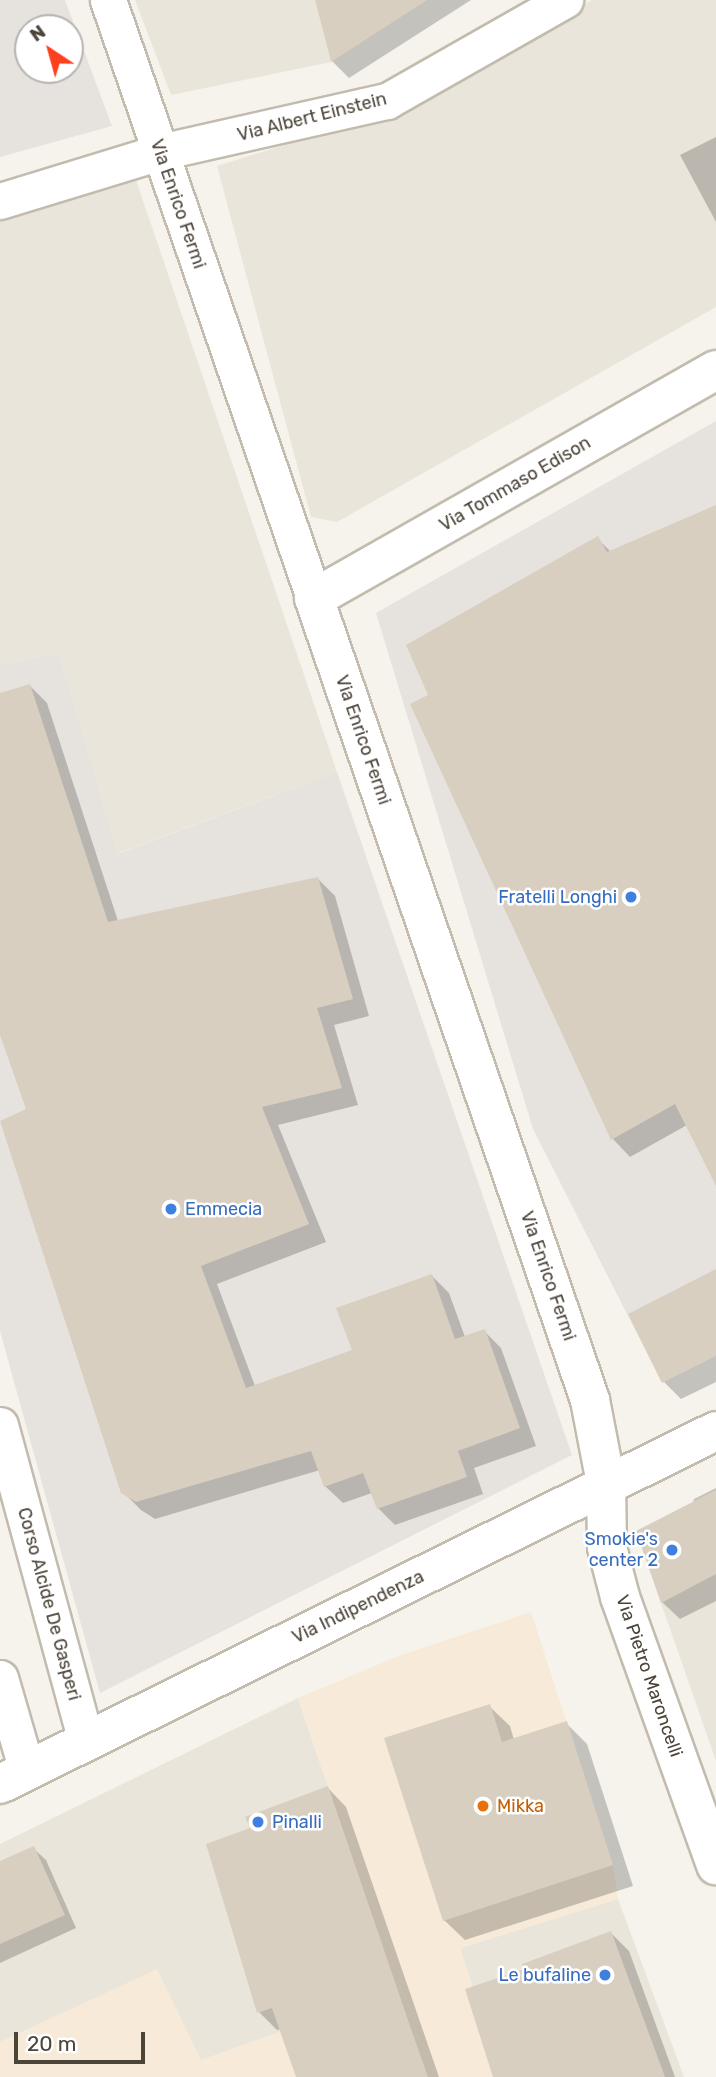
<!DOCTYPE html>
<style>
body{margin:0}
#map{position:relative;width:716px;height:2077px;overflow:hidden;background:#f6f3ec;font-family:Rubik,sans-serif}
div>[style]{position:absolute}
.residential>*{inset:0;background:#eae5da}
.commercial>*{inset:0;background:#f7ead8}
.industrial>*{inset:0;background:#e6e2dd}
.shadow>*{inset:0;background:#0003}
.building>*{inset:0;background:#d8cfc1}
.roads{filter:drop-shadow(2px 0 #c2bbae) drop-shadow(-2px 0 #c2bbae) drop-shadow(0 2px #c2bbae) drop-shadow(0 -2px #c2bbae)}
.minor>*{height:35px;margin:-17.5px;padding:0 17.5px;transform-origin:17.5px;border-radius:17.5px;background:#fff}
.tertiary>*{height:38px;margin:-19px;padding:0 19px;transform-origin:19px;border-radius:19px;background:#fff}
.dots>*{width:19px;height:19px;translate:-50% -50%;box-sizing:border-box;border:4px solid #fff;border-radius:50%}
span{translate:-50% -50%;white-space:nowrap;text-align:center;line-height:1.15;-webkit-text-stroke:5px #fff;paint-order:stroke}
.street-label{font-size:18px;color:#4b4439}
.shop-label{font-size:18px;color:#366cbe}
.right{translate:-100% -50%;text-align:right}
.left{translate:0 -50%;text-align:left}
.food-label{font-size:18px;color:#c56008}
.north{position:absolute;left:14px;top:14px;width:70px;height:70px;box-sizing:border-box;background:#fff;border:2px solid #b7b4b0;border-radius:50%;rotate:324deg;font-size:19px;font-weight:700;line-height:28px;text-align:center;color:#4b4439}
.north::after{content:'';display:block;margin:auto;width:24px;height:32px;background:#fc3f1d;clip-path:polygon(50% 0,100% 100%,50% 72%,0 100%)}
.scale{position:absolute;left:14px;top:2032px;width:131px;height:32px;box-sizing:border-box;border:4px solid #4b4439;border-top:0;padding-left:9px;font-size:21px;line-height:24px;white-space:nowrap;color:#4b4439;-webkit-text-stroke:5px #fff;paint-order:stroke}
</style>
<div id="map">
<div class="residential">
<div style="clip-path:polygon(135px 0,315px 0,331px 62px,171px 95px)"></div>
<div style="clip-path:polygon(592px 0,716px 0,716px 307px,337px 522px,311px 517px,217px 166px,390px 112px)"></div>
<div style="clip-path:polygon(135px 177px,337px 772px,116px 854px,59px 653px,0 665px,0 218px)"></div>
<div style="clip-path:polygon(636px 1531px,716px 1551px,716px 1761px,661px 1603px)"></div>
<div style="clip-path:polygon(298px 1698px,397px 1990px,201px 2061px,157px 1970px,0 2042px,0 1844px)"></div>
<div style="clip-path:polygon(618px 1899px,684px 2077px,502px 2077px,460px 1948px)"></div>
</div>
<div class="commercial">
<div style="clip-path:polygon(531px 1612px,613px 1865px,618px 1899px,460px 1948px,502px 2077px,0 2077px,0 2042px,157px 1969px,201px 2060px,396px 1990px,298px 1698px,401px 1655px)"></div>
</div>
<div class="industrial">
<div style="clip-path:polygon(evenodd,0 0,65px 0,112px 126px,0 157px,0 0,28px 28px,70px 28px,70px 70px,28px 70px,28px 28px)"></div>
<div style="clip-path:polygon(716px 421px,716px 1356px,662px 1383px,533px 1129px,376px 613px)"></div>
<div style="clip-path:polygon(59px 653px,117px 854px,337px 772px,572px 1455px,100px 1693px,0 1331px,0 665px)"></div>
</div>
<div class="shadow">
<div style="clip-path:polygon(317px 0,471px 0,349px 78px,332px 61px)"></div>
<div style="clip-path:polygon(716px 137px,716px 222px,680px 155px)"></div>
<div style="clip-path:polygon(716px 507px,716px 1182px,687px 1125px,630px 1157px,613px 1139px,412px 705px,431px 696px,598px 539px,611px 552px)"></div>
<div style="clip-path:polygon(30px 686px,47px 703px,118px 921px,318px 879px,335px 896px,369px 1016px,334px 1025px,358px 1105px,278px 1125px,326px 1242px,217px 1284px,255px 1386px,354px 1351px,432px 1276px,449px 1293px,465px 1337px,484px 1331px,501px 1348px,536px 1446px,474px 1468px,483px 1494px,395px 1525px,378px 1508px,372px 1493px,343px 1503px,325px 1486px,320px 1470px,155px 1519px,141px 1510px,123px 1492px,28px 1110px,0 1029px,0 695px)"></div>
<div style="clip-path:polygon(716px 1271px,716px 1382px,681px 1399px,664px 1382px)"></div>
<div style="clip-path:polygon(716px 1488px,716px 1601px,680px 1619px,662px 1602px,694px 1499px)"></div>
<div style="clip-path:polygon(489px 1706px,510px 1726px,514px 1740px,566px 1723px,587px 1744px,633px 1886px,465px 1940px,444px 1920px)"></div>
<div style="clip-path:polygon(328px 1788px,346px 1807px,439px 2077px,298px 2077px,281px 2029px,277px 2030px,259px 2012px,252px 1829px)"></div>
<div style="clip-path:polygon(33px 1848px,46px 1860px,76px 1928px,0 1963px,0 1863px)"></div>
<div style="clip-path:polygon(611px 1933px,629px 1951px,675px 2077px,495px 2077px,526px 1970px)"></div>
</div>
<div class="building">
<div style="clip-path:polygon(315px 0,427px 0,331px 62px)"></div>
<div style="clip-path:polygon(716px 505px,716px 1186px,675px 1104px,611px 1140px,410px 704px,428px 695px,406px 645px,598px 536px,607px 552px)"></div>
<div style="clip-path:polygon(30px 684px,108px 922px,318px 877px,353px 999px,317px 1008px,342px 1088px,262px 1107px,309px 1224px,201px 1266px,246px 1388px,352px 1350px,336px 1308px,432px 1274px,455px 1339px,485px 1329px,520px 1428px,458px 1451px,467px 1477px,377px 1509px,363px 1473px,324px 1487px,311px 1451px,136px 1502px,121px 1493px,0 1121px,26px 1109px,0 1035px,0 693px)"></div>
<div style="clip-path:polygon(716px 1269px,716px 1356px,662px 1383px,628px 1314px)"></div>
<div style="clip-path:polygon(716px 1490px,716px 1574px,661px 1603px,636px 1531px)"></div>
<div style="clip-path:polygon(490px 1704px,502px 1742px,567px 1721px,613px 1865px,443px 1921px,384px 1738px)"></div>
<div style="clip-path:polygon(328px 1786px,410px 2026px,428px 2077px,296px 2077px,272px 2008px,257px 2013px,206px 1844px,250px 1828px,245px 1817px)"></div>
<div style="clip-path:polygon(34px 1846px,65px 1915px,0 1944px,0 1861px)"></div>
<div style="clip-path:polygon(611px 1931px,665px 2077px,493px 2077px,465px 1989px,524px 1969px,522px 1964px)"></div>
</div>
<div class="roads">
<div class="minor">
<div style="left:108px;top:0;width:632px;rotate:70.99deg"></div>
<div style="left:0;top:201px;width:167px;rotate:-17deg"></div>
<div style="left:160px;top:152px;width:233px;rotate:-12.7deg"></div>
<div style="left:387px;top:101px;width:205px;rotate:-29.6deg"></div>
<div style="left:0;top:1425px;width:328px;rotate:74.8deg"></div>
<div style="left:0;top:1678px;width:97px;rotate:73.8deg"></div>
</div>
<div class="tertiary">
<div style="left:716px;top:370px;width:462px;rotate:150.4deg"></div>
<div style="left:314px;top:598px;width:848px;rotate:71.01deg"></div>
<div style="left:590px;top:1400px;width:85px;rotate:79.1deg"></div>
<div style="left:606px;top:1483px;width:64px;rotate:89.1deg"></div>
<div style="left:607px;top:1547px;width:52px;rotate:75.4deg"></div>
<div style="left:620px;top:1597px;width:285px;rotate:70.3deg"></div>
<div style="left:0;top:1784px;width:798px;rotate:-26.24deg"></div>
</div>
</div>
<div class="dots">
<div style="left:631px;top:897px;background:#3f7fe0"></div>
<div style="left:171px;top:1209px;background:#3f7fe0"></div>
<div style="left:672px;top:1550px;background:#3f7fe0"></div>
<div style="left:483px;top:1806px;background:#e8710a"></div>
<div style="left:258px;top:1822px;background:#3f7fe0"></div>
<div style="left:605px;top:1975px;background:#3f7fe0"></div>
</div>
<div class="street-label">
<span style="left:312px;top:117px;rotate:-14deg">Via Albert Einstein</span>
<span style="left:178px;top:204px;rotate:71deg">Via Enrico Fermi</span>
<span style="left:515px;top:484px;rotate:-30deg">Via Tommaso Edison</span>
<span style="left:363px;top:740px;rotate:71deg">Via Enrico Fermi</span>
<span style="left:548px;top:1276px;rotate:71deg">Via Enrico Fermi</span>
<span style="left:49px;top:1604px;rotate:75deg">Corso Alcide De Gasperi</span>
<span style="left:358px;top:1607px;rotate:-26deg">Via Indipendenza</span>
<span style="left:649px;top:1676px;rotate:71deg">Via Pietro Maroncelli</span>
</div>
<div class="shop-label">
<span class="right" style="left:617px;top:897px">Fratelli Longhi</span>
<span class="left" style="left:185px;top:1209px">Emmecia</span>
<span class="right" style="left:658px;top:1550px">Smokie's<br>center 2</span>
<span class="left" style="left:272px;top:1822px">Pinalli</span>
<span class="right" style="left:591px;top:1975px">Le bufaline</span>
</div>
<div class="food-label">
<span class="left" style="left:497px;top:1806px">Mikka</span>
</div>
<div class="north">N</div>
<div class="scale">20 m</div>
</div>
